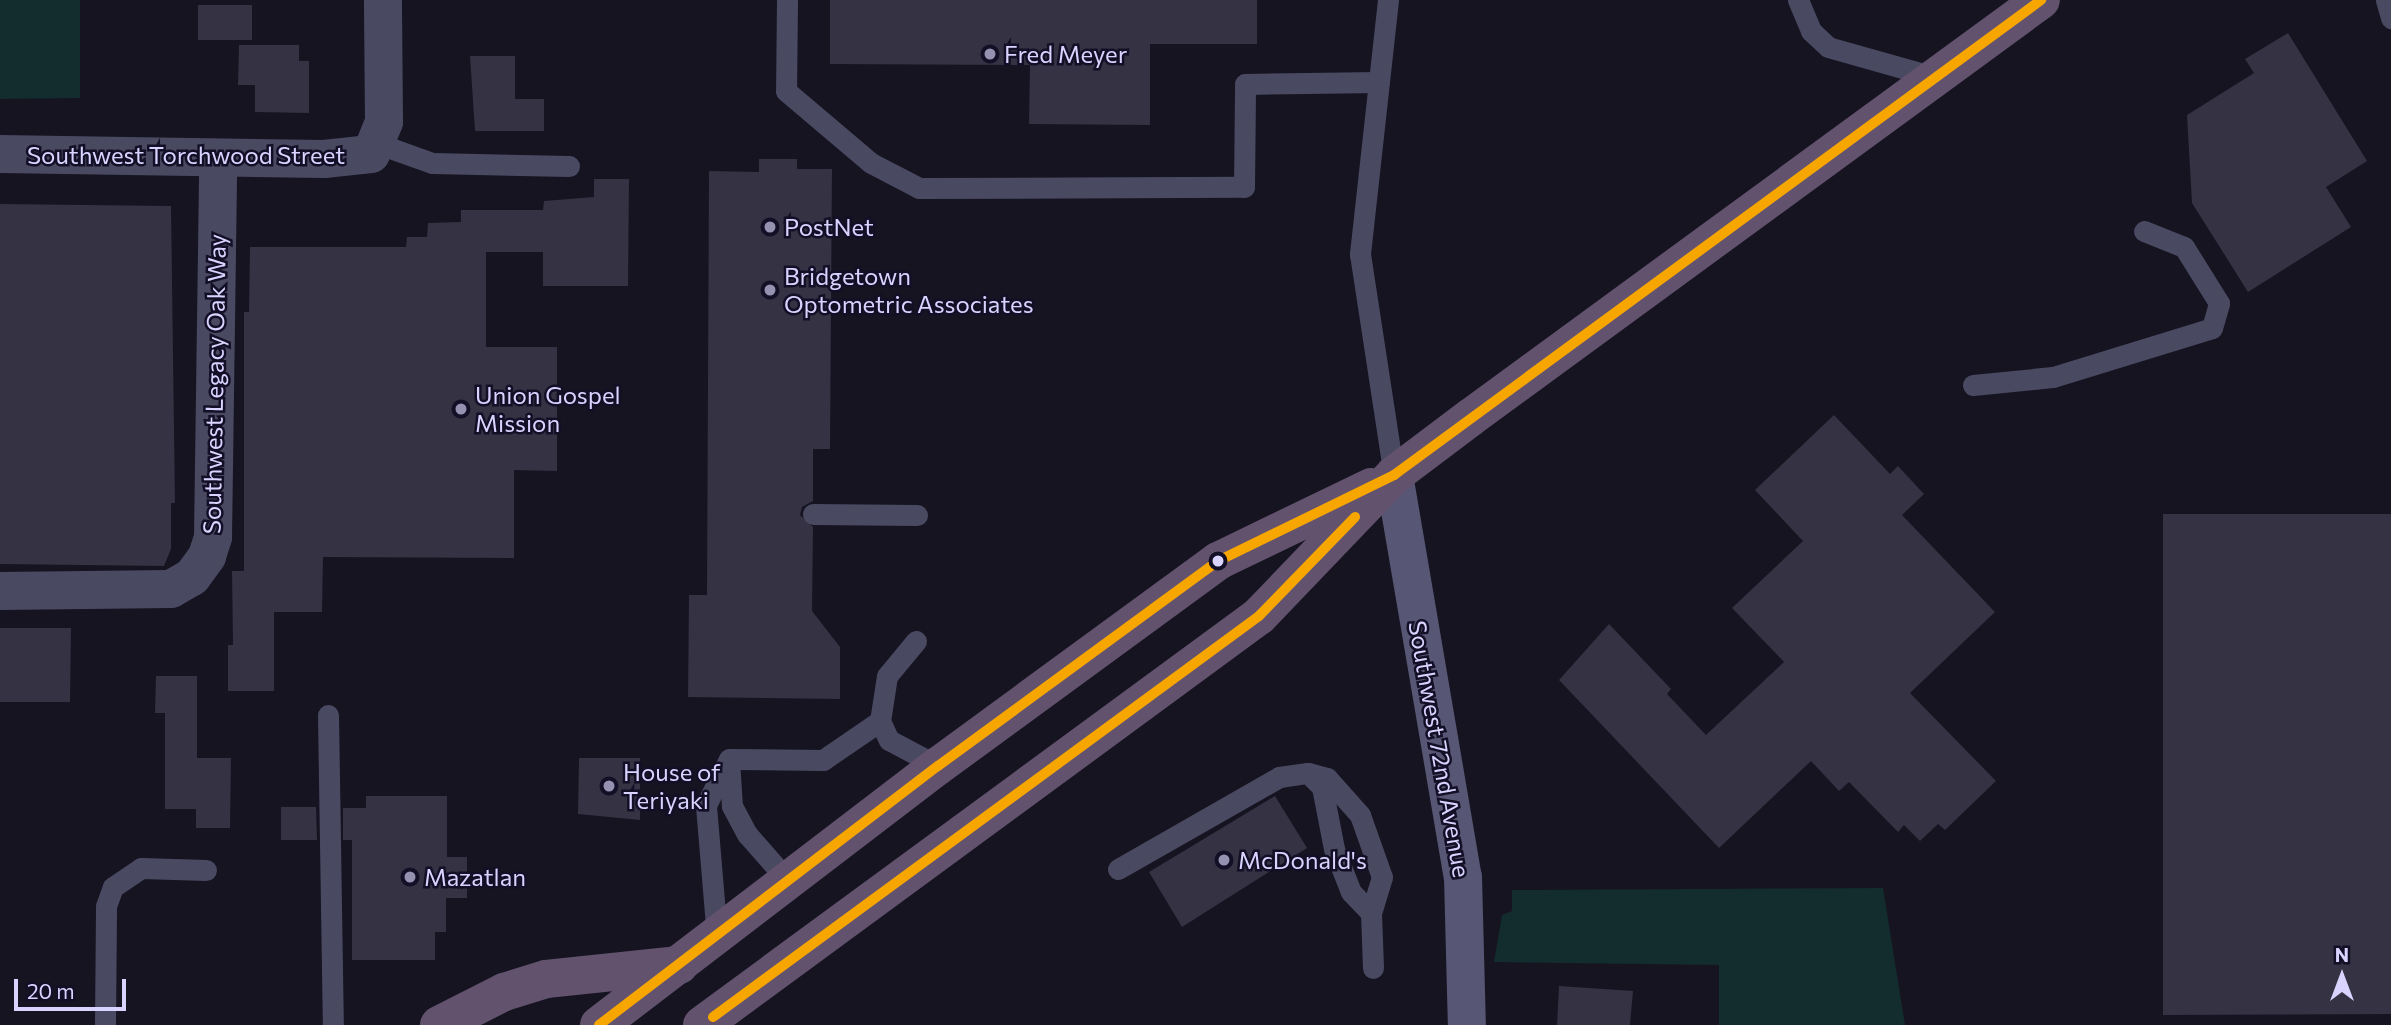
<!DOCTYPE html>
<style>
body{margin:0}
#map{position:relative;width:2391px;height:1025px;overflow:hidden;background:#161421;font-family:Commissioner,sans-serif}
div>[style]{position:absolute}
.green>*{inset:0;background:#132c2d}
.building>*{inset:0;background:#343243}
.service>*{height:21px;margin:-10.5px;padding:0 10.5px;transform-origin:10.5px;border-radius:10.5px;background:#4a4962}
.minor>*{height:38px;margin:-19px;padding:0 19px;transform-origin:19px;border-radius:19px;background:#4a4962}
.secondary>*{height:38px;margin:-19px;padding:0 19px;transform-origin:19px;border-radius:19px;background:#575674}
.trunk>*{height:38px;margin:-19px;padding:0 19px;transform-origin:19px;border-radius:19px;background:#62526e}
.bus-1>*{height:10px;margin:-5px;padding:0 5px;transform-origin:5px;border-radius:5px;background:#f7a600}
.dots>*{width:19px;height:19px;translate:-50% -50%;box-sizing:border-box;border:4px solid #130f26;border-radius:50%}
span{translate:-50% -50%;white-space:nowrap;text-align:center;line-height:1.15;-webkit-text-stroke:5px #130f26;paint-order:stroke}
.poi-label{font-size:24px;color:#d9d4ff}
.left{translate:0 -50%;text-align:left}
.street-label{font-size:24px;color:#d9d4ff}
.north{position:absolute;left:2307px;top:941px;width:70px;height:70px;-webkit-text-stroke:5px #130f26;paint-order:stroke;rotate:0deg;font-size:19px;font-weight:700;line-height:28px;text-align:center;color:#d9d4ff}
.north::after{content:'';display:block;margin:auto;width:24px;height:32px;background:#d9d4ff;clip-path:polygon(50% 0,100% 100%,50% 72%,0 100%)}
.scale{position:absolute;left:14px;top:979px;width:112px;height:32px;box-sizing:border-box;border:4px solid #d9d4ff;border-top:0;padding-left:9px;font-size:21px;line-height:24px;white-space:nowrap;color:#d9d4ff;-webkit-text-stroke:5px #130f26;paint-order:stroke}
</style>
<div id="map">
<div class="green">
<div style="clip-path:polygon(0 0,80px 0,80px 98px,0 99px)"></div>
<div style="clip-path:polygon(1883px 888px,1905px 1025px,1719px 1025px,1719px 965px,1494px 962px,1502px 915px,1512px 911px,1512px 890px)"></div>
</div>
<div class="building">
<div style="clip-path:polygon(830px 0,1257px 0,1257px 44px,1150px 44px,1150px 125px,1029px 124px,1030px 65px,830px 64px)"></div>
<div style="clip-path:polygon(198px 5px,252px 5px,252px 40px,198px 40px)"></div>
<div style="clip-path:polygon(2288px 33px,2367px 161px,2326px 187px,2351px 227px,2248px 292px,2192px 203px,2187px 115px,2254px 73px,2245px 59px)"></div>
<div style="clip-path:polygon(239px 45px,299px 45px,299px 61px,309px 61px,309px 113px,255px 112px,255px 85px,238px 85px)"></div>
<div style="clip-path:polygon(470px 56px,515px 56px,515px 99px,544px 99px,544px 131px,475px 131px)"></div>
<div style="clip-path:polygon(759px 159px,797px 159px,797px 169px,832px 169px,830px 449px,813px 449px,813px 501px,802px 507px,800px 515px,813px 527px,812px 611px,840px 647px,840px 699px,688px 697px,689px 595px,707px 595px,709px 171px,759px 172px)"></div>
<div style="clip-path:polygon(594px 179px,629px 179px,628px 286px,543px 286px,543px 252px,486px 252px,486px 347px,557px 347px,557px 471px,514px 470px,514px 558px,323px 557px,322px 612px,274px 612px,274px 691px,228px 691px,228px 645px,233px 645px,232px 571px,244px 571px,244px 312px,249px 312px,250px 247px,406px 247px,407px 237px,427px 237px,428px 223px,461px 222px,461px 210px,543px 210px,544px 201px,594px 197px)"></div>
<div style="clip-path:polygon(0 204px,171px 206px,175px 503px,171px 503px,171px 549px,164px 566px,0 564px)"></div>
<div style="clip-path:polygon(1834px 415px,1890px 474px,1898px 466px,1924px 494px,1902px 515px,1995px 612px,1910px 693px,1996px 781px,1945px 830px,1938px 824px,1920px 841px,1904px 825px,1898px 832px,1849px 782px,1839px 791px,1811px 761px,1719px 848px,1559px 680px,1609px 624px,1671px 689px,1667px 694px,1706px 735px,1784px 662px,1732px 608px,1803px 541px,1755px 490px)"></div>
<div style="clip-path:polygon(2163px 514px,2391px 514px,2391px 1014px,2163px 1015px)"></div>
<div style="clip-path:polygon(0 628px,71px 628px,70px 702px,0 702px)"></div>
<div style="clip-path:polygon(156px 676px,197px 676px,197px 758px,231px 758px,230px 828px,196px 828px,196px 809px,165px 809px,165px 713px,155px 713px)"></div>
<div style="clip-path:polygon(579px 758px,640px 758px,640px 820px,578px 814px)"></div>
<div style="clip-path:polygon(366px 796px,447px 796px,447px 857px,467px 857px,467px 898px,446px 898px,446px 932px,435px 932px,435px 960px,352px 960px,352px 840px,343px 840px,343px 808px,366px 808px)"></div>
<div style="clip-path:polygon(1275px 796px,1307px 848px,1182px 927px,1149px 872px)"></div>
<div style="clip-path:polygon(281px 807px,316px 807px,317px 840px,281px 840px)"></div>
<div style="clip-path:polygon(1559px 986px,1633px 991px,1630px 1025px,1557px 1025px)"></div>
</div>
<div class="service">
<div style="left:787px;top:0;width:91px;rotate:90.6deg"></div>
<div style="left:786px;top:91px;width:111px;rotate:40.3deg"></div>
<div style="left:871px;top:163px;width:54px;rotate:27.5deg"></div>
<div style="left:919px;top:188px;width:325px;rotate:-0.2deg"></div>
<div style="left:1244px;top:187px;width:103px;rotate:-89.4deg"></div>
<div style="left:1245px;top:84px;width:134px;rotate:-0.9deg"></div>
<div style="left:1388px;top:0;width:256px;rotate:96.3deg"></div>
<div style="left:1360px;top:254px;width:224px;rotate:81.3deg"></div>
<div style="left:1798px;top:0;width:34px;rotate:67deg"></div>
<div style="left:1811px;top:31px;width:23px;rotate:43deg"></div>
<div style="left:1828px;top:47px;width:110px;rotate:15.8deg"></div>
<div style="left:2386px;top:0;width:19px;rotate:74deg"></div>
<div style="left:379px;top:144px;width:56px;rotate:19.7deg"></div>
<div style="left:432px;top:163px;width:137px;rotate:1.3deg"></div>
<div style="left:1973px;top:385px;width:80px;rotate:-5.7deg"></div>
<div style="left:2053px;top:377px;width:166px;rotate:-17.1deg"></div>
<div style="left:2212px;top:328px;width:26px;rotate:-74deg"></div>
<div style="left:2219px;top:303px;width:66px;rotate:-122deg"></div>
<div style="left:2184px;top:247px;width:43px;rotate:-158.2deg"></div>
<div style="left:813px;top:514px;width:104px;rotate:0.6deg"></div>
<div style="left:916px;top:641px;width:45px;rotate:129.6deg"></div>
<div style="left:887px;top:676px;width:46px;rotate:98.8deg"></div>
<div style="left:880px;top:721px;width:21px;rotate:65deg"></div>
<div style="left:889px;top:740px;width:55px;rotate:28deg"></div>
<div style="left:328px;top:715px;width:310px;rotate:89.1deg"></div>
<div style="left:729px;top:759px;width:94px;rotate:0.6deg"></div>
<div style="left:823px;top:760px;width:69px;rotate:-34.4deg"></div>
<div style="left:729px;top:760px;width:46px;rotate:86.3deg"></div>
<div style="left:732px;top:806px;width:32px;rotate:62deg"></div>
<div style="left:747px;top:834px;width:64px;rotate:48.8deg"></div>
<div style="left:1308px;top:773px;width:20px;rotate:45deg"></div>
<div style="left:1322px;top:787px;width:63px;rotate:79deg"></div>
<div style="left:1334px;top:849px;width:46px;rotate:68.4deg"></div>
<div style="left:1351px;top:892px;width:29px;rotate:46deg"></div>
<div style="left:1118px;top:869px;width:185px;rotate:-29.7deg"></div>
<div style="left:1279px;top:777px;width:29px;rotate:-8deg"></div>
<div style="left:1308px;top:773px;width:20px;rotate:15deg"></div>
<div style="left:1327px;top:778px;width:50px;rotate:48.3deg"></div>
<div style="left:1360px;top:815px;width:66px;rotate:70.5deg"></div>
<div style="left:1382px;top:877px;width:38px;rotate:107deg"></div>
<div style="left:1371px;top:913px;width:55px;rotate:87.9deg"></div>
<div style="left:717px;top:937px;width:132px;rotate:-94.8deg"></div>
<div style="left:706px;top:805px;width:51px;rotate:-63.4deg"></div>
<div style="left:105px;top:1025px;width:119px;rotate:-89.5deg"></div>
<div style="left:106px;top:906px;width:20px;rotate:-70deg"></div>
<div style="left:113px;top:887px;width:34px;rotate:-34deg"></div>
<div style="left:141px;top:868px;width:65px;rotate:1.8deg"></div>
</div>
<div class="minor">
<div style="left:0;top:154px;width:324px;rotate:0.9deg"></div>
<div style="left:324px;top:159px;width:47px;rotate:-6.1deg"></div>
<div style="left:371px;top:154px;width:35px;rotate:-68deg"></div>
<div style="left:384px;top:122px;width:122px;rotate:-90.5deg"></div>
<div style="left:0;top:591px;width:171px;rotate:-0.7deg"></div>
<div style="left:171px;top:589px;width:24px;rotate:-30deg"></div>
<div style="left:192px;top:577px;width:26px;rotate:-54deg"></div>
<div style="left:207px;top:556px;width:20px;rotate:-72deg"></div>
<div style="left:213px;top:537px;width:379px;rotate:-89.2deg"></div>
</div>
<div class="secondary">
<div style="left:1394px;top:475px;width:408px;rotate:80.3deg"></div>
<div style="left:1463px;top:877px;width:148px;rotate:88.5deg"></div>
</div>
<div class="trunk">
<div style="left:439px;top:1025px;width:73px;rotate:-26.9deg"></div>
<div style="left:504px;top:992px;width:44px;rotate:-17.2deg"></div>
<div style="left:546px;top:979px;width:134px;rotate:-6deg"></div>
<div style="left:599px;top:1025px;width:427px;rotate:-37.4deg"></div>
<div style="left:938px;top:766px;width:347px;rotate:-36.2deg"></div>
<div style="left:1218px;top:561px;width:170px;rotate:-25.8deg"></div>
<div style="left:702px;top:1025px;width:691px;rotate:-36.29deg"></div>
<div style="left:1259px;top:616px;width:195px;rotate:-46.2deg"></div>
<div style="left:1394px;top:475px;width:96px;rotate:-37deg"></div>
<div style="left:1471px;top:417px;width:706px;rotate:-36.19deg"></div>
</div>
<div class="bus-1">
<div style="left:713px;top:1017px;width:677px;rotate:-36.29deg"></div>
<div style="left:1259px;top:616px;width:138px;rotate:-45.9deg"></div>
<div style="left:599px;top:1025px;width:427px;rotate:-37.4deg"></div>
<div style="left:938px;top:766px;width:347px;rotate:-36.2deg"></div>
<div style="left:1218px;top:561px;width:196px;rotate:-26deg"></div>
<div style="left:1394px;top:475px;width:803px;rotate:-36.28deg"></div>
</div>
<div class="dots">
<div style="left:990px;top:54px;background:#9591b1"></div>
<div style="left:770px;top:227px;background:#9591b1"></div>
<div style="left:770px;top:290px;background:#9591b1"></div>
<div style="left:461px;top:409px;background:#9591b1"></div>
<div style="left:1218px;top:561px;background:#d9d4ff"></div>
<div style="left:609px;top:786px;background:#9591b1"></div>
<div style="left:1224px;top:860px;background:#9591b1"></div>
<div style="left:410px;top:877px;background:#9591b1"></div>
</div>
<div class="poi-label">
<span class="left" style="left:1004px;top:54px">Fred Meyer</span>
<span class="left" style="left:784px;top:227px">PostNet</span>
<span class="left" style="left:784px;top:290px">Bridgetown<br>Optometric Associates</span>
<span class="left" style="left:475px;top:409px">Union Gospel<br>Mission</span>
<span class="left" style="left:623px;top:786px">House of<br>Teriyaki</span>
<span class="left" style="left:1238px;top:860px">McDonald's</span>
<span class="left" style="left:424px;top:877px">Mazatlan</span>
</div>
<div class="street-label">
<span style="left:186px;top:155px">Southwest Torchwood Street</span>
<span style="left:214px;top:384px;rotate:-89deg">Southwest Legacy Oak Way</span>
<span style="left:1440px;top:749px;rotate:80deg">Southwest 72nd Avenue</span>
</div>
<div class="north">N</div>
<div class="scale">20 m</div>
</div>
